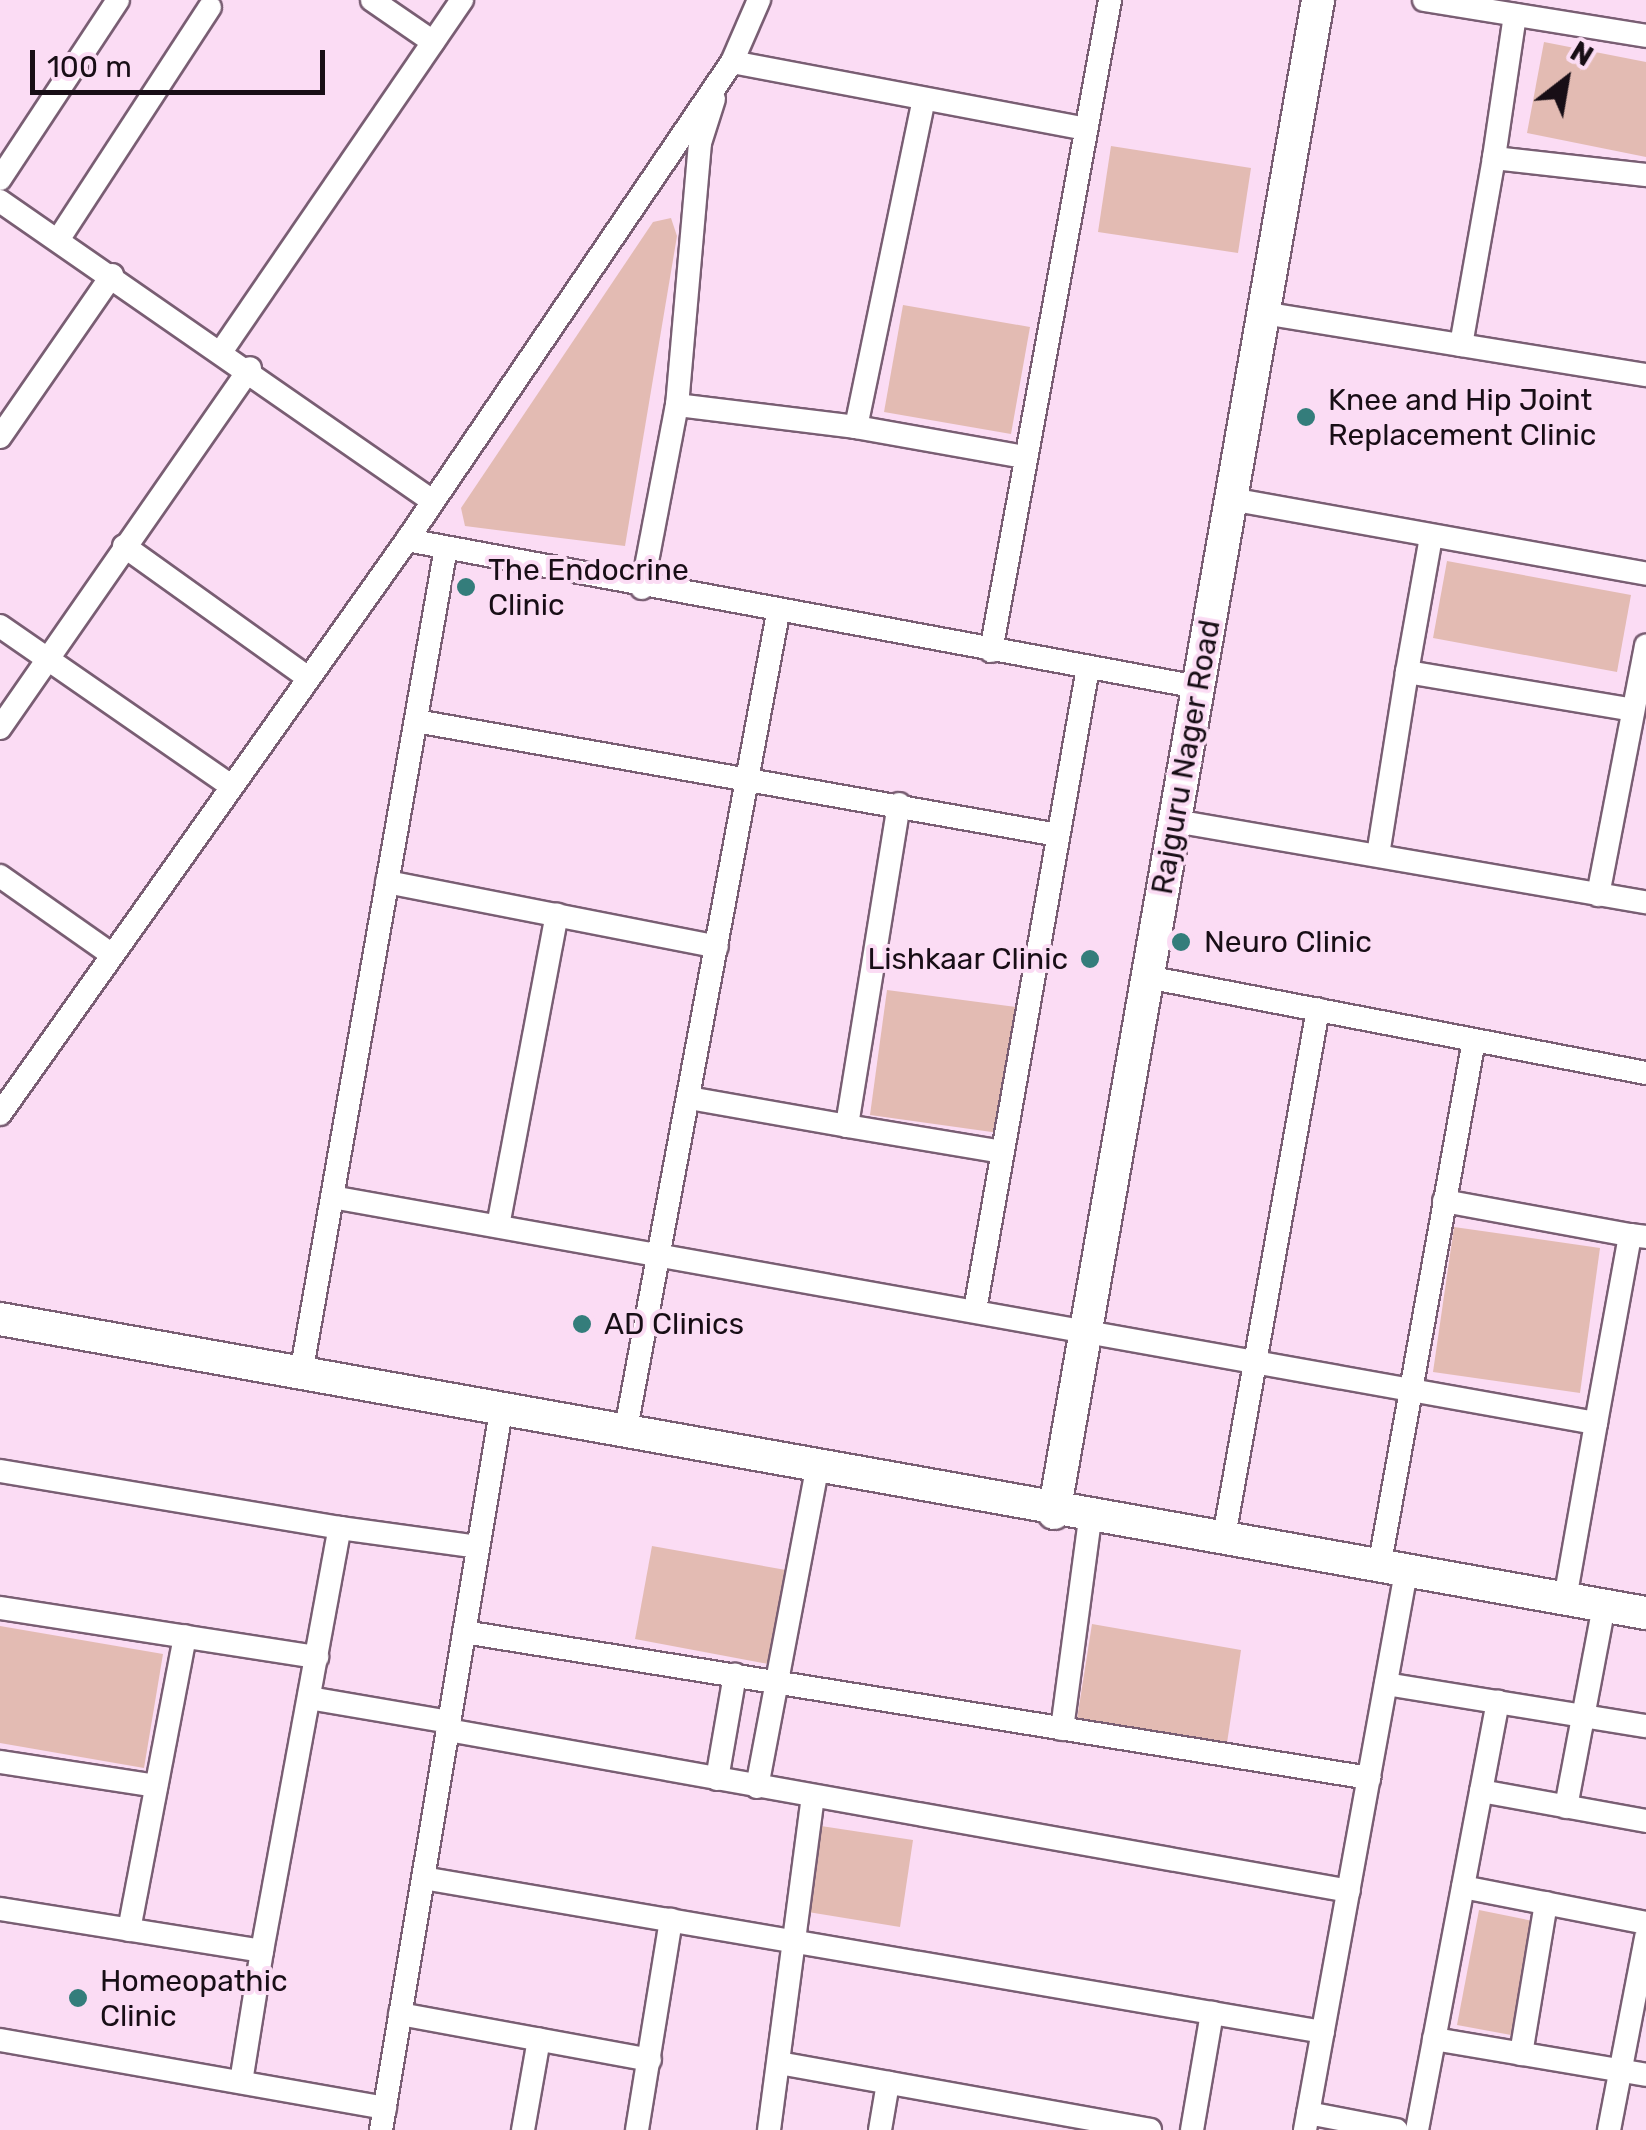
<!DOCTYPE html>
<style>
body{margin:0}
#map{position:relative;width:1646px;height:2130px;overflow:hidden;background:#fbdcf4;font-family:Rubik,sans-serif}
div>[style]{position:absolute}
.green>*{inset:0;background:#e3bbb3}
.roads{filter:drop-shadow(2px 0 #795e73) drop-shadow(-2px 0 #795e73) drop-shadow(0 2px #795e73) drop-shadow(0 -2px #795e73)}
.street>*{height:22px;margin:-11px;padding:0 11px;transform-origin:11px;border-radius:11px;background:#fff}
.secondary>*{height:32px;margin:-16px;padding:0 16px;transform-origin:16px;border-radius:16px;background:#fff}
.dots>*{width:28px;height:28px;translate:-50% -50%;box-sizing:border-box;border:5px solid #fbdcf4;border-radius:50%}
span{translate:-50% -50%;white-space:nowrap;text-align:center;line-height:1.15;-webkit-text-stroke:8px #fbdcf4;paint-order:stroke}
.poi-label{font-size:30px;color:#180e16}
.left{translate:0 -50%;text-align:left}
.right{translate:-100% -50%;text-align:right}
.street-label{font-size:30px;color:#180e16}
.north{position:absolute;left:1516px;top:30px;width:100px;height:100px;-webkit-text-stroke:8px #fbdcf4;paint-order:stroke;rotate:31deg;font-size:28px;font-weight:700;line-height:40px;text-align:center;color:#180e16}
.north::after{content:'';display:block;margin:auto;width:35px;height:45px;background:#180e16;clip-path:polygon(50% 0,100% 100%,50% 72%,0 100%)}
.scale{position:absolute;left:30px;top:50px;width:295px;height:45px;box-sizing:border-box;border:5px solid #180e16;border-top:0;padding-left:12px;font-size:30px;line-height:35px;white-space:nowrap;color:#180e16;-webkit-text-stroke:8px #fbdcf4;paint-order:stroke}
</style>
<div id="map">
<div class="green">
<div style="clip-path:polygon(1544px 42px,1646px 62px,1646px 157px,1527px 133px)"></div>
<div style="clip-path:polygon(1111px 146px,1251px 168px,1238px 253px,1098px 232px)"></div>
<div style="clip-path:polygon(671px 218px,677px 236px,625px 546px,465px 526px,461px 508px,653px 222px)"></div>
<div style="clip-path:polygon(903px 305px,1030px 327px,1011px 434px,884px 412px)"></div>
<div style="clip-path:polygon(1447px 561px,1631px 595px,1617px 672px,1433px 638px)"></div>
<div style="clip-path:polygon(887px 990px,1016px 1007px,999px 1133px,870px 1115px)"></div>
<div style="clip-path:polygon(1454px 1227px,1600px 1248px,1580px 1393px,1433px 1372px)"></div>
<div style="clip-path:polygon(652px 1546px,797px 1572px,779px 1666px,635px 1639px)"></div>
<div style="clip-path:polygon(1092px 1624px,1241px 1650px,1227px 1743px,1077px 1719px)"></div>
<div style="clip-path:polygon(0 1626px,163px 1654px,144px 1768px,0 1743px)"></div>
<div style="clip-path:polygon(821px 1826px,913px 1840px,900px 1927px,808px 1912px)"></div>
<div style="clip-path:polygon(1479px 1910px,1533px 1921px,1511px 2035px,1457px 2025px)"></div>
</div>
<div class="roads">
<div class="street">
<div style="left:372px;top:0;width:74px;rotate:34.5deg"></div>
<div style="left:1424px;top:0;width:225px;rotate:9.2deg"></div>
<div style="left:1515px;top:15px;width:145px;rotate:98.4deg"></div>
<div style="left:1494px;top:158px;width:153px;rotate:6.4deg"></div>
<div style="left:732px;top:62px;width:360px;rotate:10.7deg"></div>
<div style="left:714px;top:99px;width:46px;rotate:107.7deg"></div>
<div style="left:700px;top:143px;width:263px;rotate:95deg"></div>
<div style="left:677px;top:405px;width:180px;rotate:7deg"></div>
<div style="left:856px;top:427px;width:331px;rotate:-78.3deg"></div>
<div style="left:0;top:179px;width:214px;rotate:-56.6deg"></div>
<div style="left:0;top:201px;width:525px;rotate:34.75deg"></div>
<div style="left:58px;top:240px;width:278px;rotate:-56.9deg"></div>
<div style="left:1263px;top:313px;width:388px;rotate:9.2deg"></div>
<div style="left:1461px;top:345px;width:190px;rotate:-80deg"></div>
<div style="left:223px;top:349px;width:423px;rotate:-55.6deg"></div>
<div style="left:856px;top:427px;width:172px;rotate:10.1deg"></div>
<div style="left:0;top:437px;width:197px;rotate:-55.3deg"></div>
<div style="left:1231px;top:499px;width:422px;rotate:10.2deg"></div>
<div style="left:1431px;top:537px;width:137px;rotate:100.1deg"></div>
<div style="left:1407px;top:672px;width:229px;rotate:9.5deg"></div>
<div style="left:407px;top:540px;width:805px;rotate:10.53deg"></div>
<div style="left:124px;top:546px;width:221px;rotate:35.6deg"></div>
<div style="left:642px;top:588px;width:186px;rotate:-79.2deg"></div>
<div style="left:0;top:626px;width:280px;rotate:34.7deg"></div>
<div style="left:991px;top:651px;width:662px;rotate:-79.64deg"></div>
<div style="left:416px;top:721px;width:652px;rotate:10.07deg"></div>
<div style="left:0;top:728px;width:438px;rotate:-55.2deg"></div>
<div style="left:899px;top:804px;width:326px;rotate:99.2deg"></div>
<div style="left:847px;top:1126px;width:157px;rotate:9.5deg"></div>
<div style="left:1175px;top:821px;width:478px;rotate:9.8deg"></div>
<div style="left:1378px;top:855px;width:185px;rotate:-81deg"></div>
<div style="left:0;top:876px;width:132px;rotate:35.1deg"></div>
<div style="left:387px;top:882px;width:336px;rotate:11.1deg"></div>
<div style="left:1598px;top:895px;width:254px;rotate:-79.1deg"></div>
<div style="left:1147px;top:977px;width:508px;rotate:10.89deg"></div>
<div style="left:689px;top:1098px;width:160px;rotate:10deg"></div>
<div style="left:0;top:1114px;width:704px;rotate:-54.66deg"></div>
<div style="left:407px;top:540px;width:578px;rotate:-55.79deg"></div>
<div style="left:732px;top:62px;width:68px;rotate:-66.5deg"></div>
<div style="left:332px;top:1197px;width:1284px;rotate:10.14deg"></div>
<div style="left:1596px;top:1423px;width:191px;rotate:-79.7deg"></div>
<div style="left:1630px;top:1235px;width:16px;rotate:7deg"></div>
<div style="left:1444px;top:1201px;width:189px;rotate:10.4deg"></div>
<div style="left:498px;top:1226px;width:317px;rotate:-79.3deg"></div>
<div style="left:975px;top:1310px;width:652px;rotate:-80.02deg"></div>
<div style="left:301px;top:1374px;width:834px;rotate:-80.05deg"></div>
<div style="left:625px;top:1434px;width:835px;rotate:-79.44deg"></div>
<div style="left:0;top:1471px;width:345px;rotate:9.5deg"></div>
<div style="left:1223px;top:1542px;width:541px;rotate:-79.89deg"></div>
<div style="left:1379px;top:1568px;width:536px;rotate:-79.8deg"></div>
<div style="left:1565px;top:1599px;width:179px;rotate:-80deg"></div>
<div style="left:0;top:1608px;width:321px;rotate:8.8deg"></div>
<div style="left:464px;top:1632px;width:917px;rotate:9.16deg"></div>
<div style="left:1386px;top:1684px;width:263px;rotate:9.2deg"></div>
<div style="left:309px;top:1698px;width:142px;rotate:9.7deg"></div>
<div style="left:1062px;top:1729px;width:212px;rotate:-82.4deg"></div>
<div style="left:448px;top:1730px;width:915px;rotate:10.13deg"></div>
<div style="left:0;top:1762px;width:158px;rotate:8.7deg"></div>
<div style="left:717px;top:1779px;width:106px;rotate:-80.2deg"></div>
<div style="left:757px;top:1787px;width:323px;rotate:-79.3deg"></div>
<div style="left:1481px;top:1791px;width:168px;rotate:10.3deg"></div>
<div style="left:1566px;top:1807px;width:205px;rotate:-79.3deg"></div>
<div style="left:423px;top:1878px;width:913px;rotate:9.71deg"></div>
<div style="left:1463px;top:1887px;width:187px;rotate:11.1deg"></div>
<div style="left:0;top:1909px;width:265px;rotate:9.1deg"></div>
<div style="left:262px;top:1951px;width:430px;rotate:-79.6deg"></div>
<div style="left:340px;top:1528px;width:139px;rotate:7.8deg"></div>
<div style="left:129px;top:1930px;width:299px;rotate:-79.2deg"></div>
<div style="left:400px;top:2014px;width:254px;rotate:10.4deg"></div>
<div style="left:1434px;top:2039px;width:215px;rotate:9.6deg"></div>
<div style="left:0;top:2040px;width:391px;rotate:10deg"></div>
<div style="left:1521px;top:2054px;width:153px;rotate:-80.6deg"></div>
<div style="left:779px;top:2063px;width:377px;rotate:10.2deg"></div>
<div style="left:241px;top:2082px;width:133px;rotate:-80.9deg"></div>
<div style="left:1308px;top:2113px;width:90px;rotate:10.9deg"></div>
<div style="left:381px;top:2130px;width:729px;rotate:-80.52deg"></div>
<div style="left:523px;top:2130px;width:92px;rotate:-80deg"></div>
<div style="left:637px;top:2130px;width:213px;rotate:-80.8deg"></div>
<div style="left:769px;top:2130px;width:336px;rotate:-82.5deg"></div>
<div style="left:880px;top:2130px;width:48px;rotate:-80.3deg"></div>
<div style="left:1192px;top:2130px;width:119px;rotate:-80.3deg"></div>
<div style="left:1305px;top:2130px;width:567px;rotate:-79.74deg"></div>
<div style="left:1417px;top:2130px;width:436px;rotate:-79.3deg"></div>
<div style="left:1609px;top:2130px;width:197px;rotate:-79.1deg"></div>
</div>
<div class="secondary">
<div style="left:0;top:1319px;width:1672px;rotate:10.13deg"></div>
<div style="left:1054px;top:1513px;width:1536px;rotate:-80.1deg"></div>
</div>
</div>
<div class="dots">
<div style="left:1306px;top:417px;background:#347d7b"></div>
<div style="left:466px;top:587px;background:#347d7b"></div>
<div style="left:1181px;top:942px;background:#347d7b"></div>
<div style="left:1090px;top:959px;background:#347d7b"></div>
<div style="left:582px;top:1324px;background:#347d7b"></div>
<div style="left:78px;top:1998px;background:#347d7b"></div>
</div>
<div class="poi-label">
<span class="left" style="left:1328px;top:417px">Knee and Hip Joint<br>Replacement Clinic</span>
<span class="left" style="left:488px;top:587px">The Endocrine<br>Clinic</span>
<span class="left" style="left:1204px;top:942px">Neuro Clinic</span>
<span class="right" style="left:1068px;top:959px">Lishkaar Clinic</span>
<span class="left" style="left:604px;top:1324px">AD Clinics</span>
<span class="left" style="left:100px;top:1998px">Homeopathic<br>Clinic</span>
</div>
<div class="street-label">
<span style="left:1186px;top:757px;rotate:-80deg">Rajguru Nager Road</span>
</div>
<div class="north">N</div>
<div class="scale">100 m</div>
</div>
